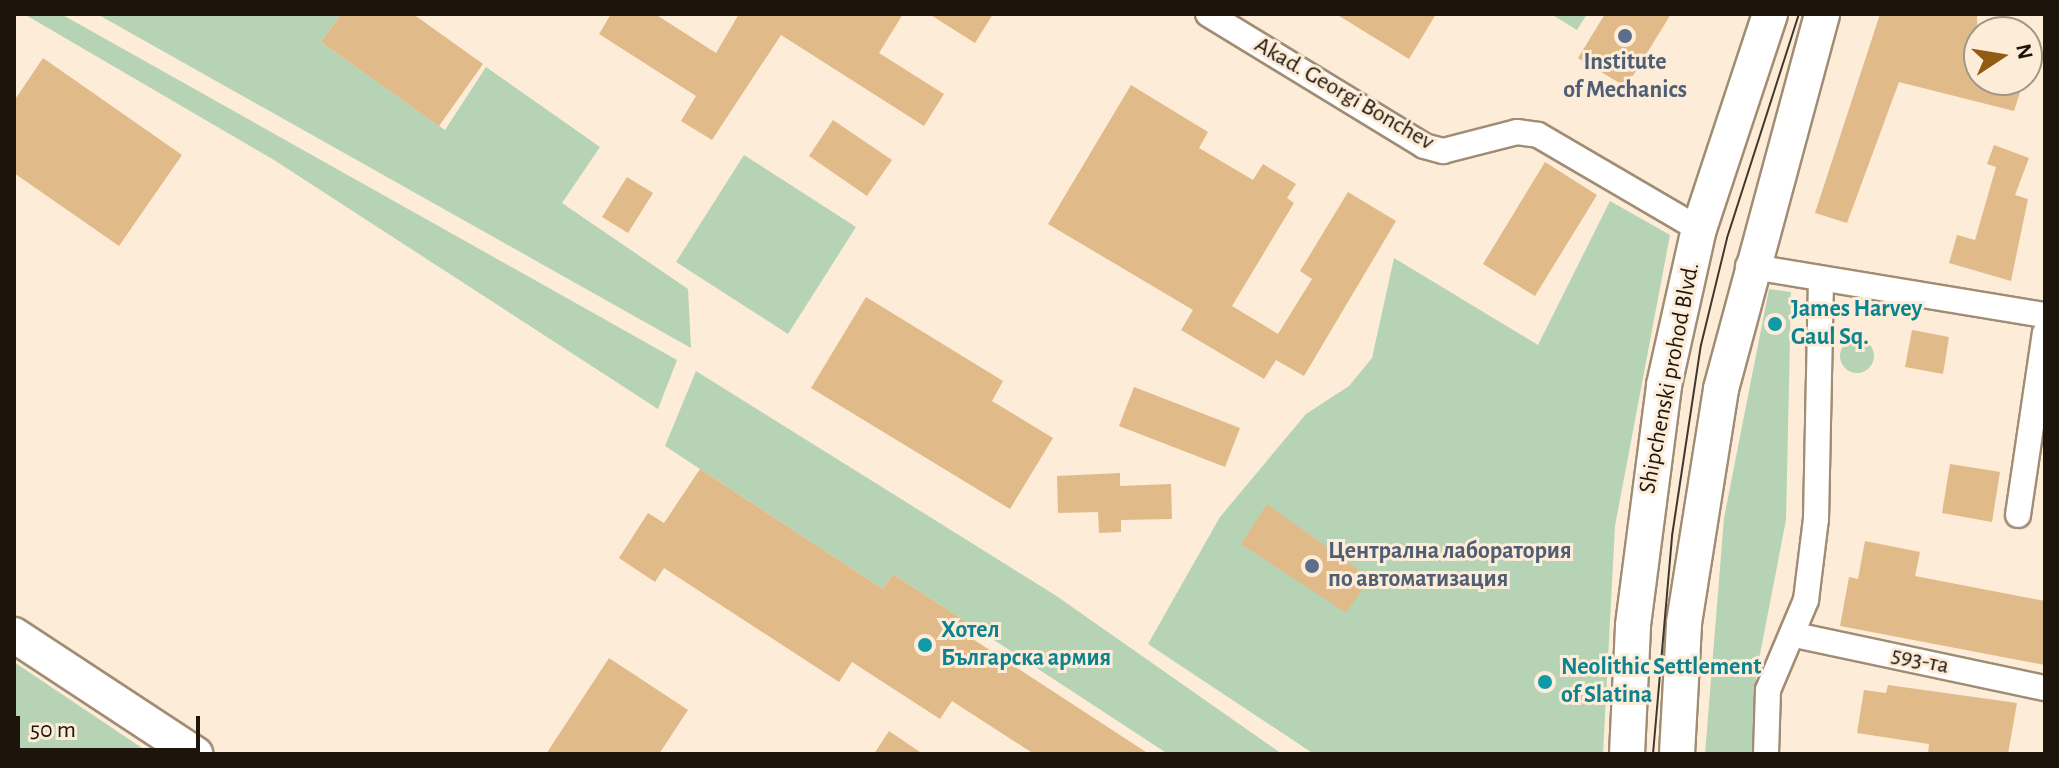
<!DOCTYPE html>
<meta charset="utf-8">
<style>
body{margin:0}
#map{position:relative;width:2059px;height:768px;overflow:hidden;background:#fdecd7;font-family:"Alegreya Sans",sans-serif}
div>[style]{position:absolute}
.green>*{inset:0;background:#b6d4b5}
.round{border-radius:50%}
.building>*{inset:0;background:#e1ba89}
.roads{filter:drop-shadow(2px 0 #a08d74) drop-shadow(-2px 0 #a08d74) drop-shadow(0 2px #a08d74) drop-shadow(0 -2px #a08d74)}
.minor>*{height:24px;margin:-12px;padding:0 12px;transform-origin:12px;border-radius:12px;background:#fff}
.secondary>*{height:34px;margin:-17px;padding:0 17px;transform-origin:17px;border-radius:17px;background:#fff}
.tram>*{height:2px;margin:-1px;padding:0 1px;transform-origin:1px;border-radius:1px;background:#40372c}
.dots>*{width:22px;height:22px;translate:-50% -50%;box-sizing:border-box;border:4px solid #fdecd7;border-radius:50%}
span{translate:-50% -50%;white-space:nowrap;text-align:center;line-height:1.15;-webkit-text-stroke:6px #fdecd7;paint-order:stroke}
.service-label{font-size:24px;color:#4e5e75;font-weight:700}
.left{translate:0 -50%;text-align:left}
.street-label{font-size:24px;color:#1d150c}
.culture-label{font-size:24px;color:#0d838f;font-weight:700}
.frame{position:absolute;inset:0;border:16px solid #1d150c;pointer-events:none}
.north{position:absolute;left:1963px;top:16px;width:80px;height:80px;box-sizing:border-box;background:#fdecd7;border:2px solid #a39686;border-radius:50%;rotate:78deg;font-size:22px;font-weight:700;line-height:32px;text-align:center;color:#1d150c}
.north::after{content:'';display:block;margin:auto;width:28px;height:36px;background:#925b13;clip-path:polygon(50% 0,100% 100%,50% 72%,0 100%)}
.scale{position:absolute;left:16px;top:716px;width:184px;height:36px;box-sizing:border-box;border:4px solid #1d150c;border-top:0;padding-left:10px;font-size:24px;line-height:28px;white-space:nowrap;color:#1d150c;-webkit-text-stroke:6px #fdecd7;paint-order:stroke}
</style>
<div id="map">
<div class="green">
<div style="clip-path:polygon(24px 14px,61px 14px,677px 360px,658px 409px,274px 160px)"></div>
<div style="clip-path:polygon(97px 14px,341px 14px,321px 42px,445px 130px,486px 67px,600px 147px,562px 203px,688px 289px,691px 348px)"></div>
<div style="clip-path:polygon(1551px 14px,1587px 14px,1577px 30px)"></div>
<div style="clip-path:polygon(744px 155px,856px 227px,788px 334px,676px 262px)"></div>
<div style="clip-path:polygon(1610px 201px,1670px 235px,1615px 526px,1603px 754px,1314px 754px,1148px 644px,1220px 517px,1306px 414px,1349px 386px,1372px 358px,1394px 258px,1538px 345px)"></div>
<div style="clip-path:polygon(1769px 289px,1791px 292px,1786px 520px,1756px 675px,1754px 754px,1705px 754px,1724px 518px)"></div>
<div class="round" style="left:1840px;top:339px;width:34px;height:34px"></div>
<div style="clip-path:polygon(696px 371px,1055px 595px,1282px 754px,1168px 754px,893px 574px,883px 589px,700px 469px,665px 446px)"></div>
<div style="clip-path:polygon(14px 662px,151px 754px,29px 754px,14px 744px)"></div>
</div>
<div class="building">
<div style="clip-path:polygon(341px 14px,413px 14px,483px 64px,439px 126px,321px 42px)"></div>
<div style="clip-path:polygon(611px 14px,655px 14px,716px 53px,739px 14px,903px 14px,879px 53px,944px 94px,924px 126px,781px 35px,712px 140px,681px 121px,696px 96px,599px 34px)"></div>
<div style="clip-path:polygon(929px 14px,993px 14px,975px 43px)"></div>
<div style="clip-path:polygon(1336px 14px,1436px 14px,1409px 59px)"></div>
<div style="clip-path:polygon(1605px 14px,1671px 14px,1626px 87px,1578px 58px)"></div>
<div style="clip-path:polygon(1880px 14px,1977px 14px,1979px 80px,2024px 80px,2014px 111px,1899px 82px,1847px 223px,1815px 213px)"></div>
<div style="clip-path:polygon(43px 58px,182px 155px,119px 246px,14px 173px,14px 101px)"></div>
<div style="clip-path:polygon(1131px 85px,1208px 132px,1199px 148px,1253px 180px,1263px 164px,1296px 184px,1287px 198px,1294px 203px,1232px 306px,1278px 334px,1312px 279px,1300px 271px,1348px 192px,1396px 221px,1304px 376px,1276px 360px,1264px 379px,1181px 330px,1193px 310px,1048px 224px)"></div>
<div style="clip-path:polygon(833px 120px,892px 160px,867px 196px,809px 156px)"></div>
<div style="clip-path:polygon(1994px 145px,2029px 158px,2015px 195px,2028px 199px,2011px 281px,1949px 263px,1957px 235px,1975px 240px,1996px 167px,1987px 164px)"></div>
<div style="clip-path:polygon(1545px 162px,1597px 195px,1535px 296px,1483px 264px)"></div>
<div style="clip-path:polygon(627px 177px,653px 193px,628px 233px,602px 217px)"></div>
<div style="clip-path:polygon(866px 297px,1003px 381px,992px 401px,1053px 438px,1010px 509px,811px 388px)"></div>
<div style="clip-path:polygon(1912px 330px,1949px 337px,1943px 374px,1905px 367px)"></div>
<div style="clip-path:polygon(1134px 387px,1240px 428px,1225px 467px,1119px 426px)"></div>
<div style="clip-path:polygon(1950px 464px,2000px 472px,1992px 522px,1942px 513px)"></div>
<div style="clip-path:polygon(700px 469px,883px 589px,893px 574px,968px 623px,962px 632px,1149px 754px,1034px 754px,952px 701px,940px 719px,852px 662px,839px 682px,664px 568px,655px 582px,619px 558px,648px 513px,664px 523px)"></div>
<div style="clip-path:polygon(1120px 473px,1120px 486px,1171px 484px,1172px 519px,1121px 520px,1121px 532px,1099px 533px,1098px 512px,1058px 513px,1057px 476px)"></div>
<div style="clip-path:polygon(1267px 504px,1370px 578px,1346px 613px,1241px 544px)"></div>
<div style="clip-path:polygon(1865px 541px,1920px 552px,1915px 576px,2045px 601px,2045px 665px,1840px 626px,1849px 577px,1858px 579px)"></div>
<div style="clip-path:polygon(609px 658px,688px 710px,659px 754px,546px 754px)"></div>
<div style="clip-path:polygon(1888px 685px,2017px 703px,2008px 754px,1928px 754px,1929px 744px,1857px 733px,1864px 690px,1886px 693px)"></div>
<div style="clip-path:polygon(889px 731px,923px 754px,874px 754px)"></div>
</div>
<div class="roads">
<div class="minor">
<div style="left:1208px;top:14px;width:253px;rotate:31.4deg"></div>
<div style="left:1424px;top:146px;width:20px;rotate:15deg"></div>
<div style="left:1443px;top:151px;width:76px;rotate:-14.4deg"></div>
<div style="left:1517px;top:132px;width:21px;rotate:8deg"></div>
<div style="left:1538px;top:135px;width:186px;rotate:30.3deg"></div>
<div style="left:1748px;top:266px;width:301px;rotate:9.4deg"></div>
<div style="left:2018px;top:515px;width:184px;rotate:-81.6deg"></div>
<div style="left:1795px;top:635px;width:256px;rotate:12deg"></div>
<div style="left:1766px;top:754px;width:64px;rotate:-88.2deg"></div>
<div style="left:1768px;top:690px;width:98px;rotate:-67.1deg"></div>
<div style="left:1806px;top:600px;width:82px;rotate:-83deg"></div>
<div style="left:1816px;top:519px;width:236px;rotate:-88.8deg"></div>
</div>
<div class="secondary">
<div style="left:14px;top:635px;width:217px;rotate:33.3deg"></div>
<div style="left:1627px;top:754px;width:129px;rotate:-87.3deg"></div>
<div style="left:1633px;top:625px;width:242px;rotate:-82.6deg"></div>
<div style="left:1664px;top:385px;width:160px;rotate:-77.4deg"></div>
<div style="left:1699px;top:229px;width:226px;rotate:-71.7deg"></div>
<div style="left:1677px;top:754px;width:131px;rotate:-86.9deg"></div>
<div style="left:1684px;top:623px;width:237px;rotate:-81deg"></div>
<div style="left:1721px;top:389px;width:388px;rotate:-74.9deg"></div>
</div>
</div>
<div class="tram">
<div style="left:1653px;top:754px;width:219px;rotate:-85deg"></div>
<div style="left:1672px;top:536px;width:193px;rotate:-81.4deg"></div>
<div style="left:1701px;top:345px;width:110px;rotate:-76.3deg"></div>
<div style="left:1727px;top:238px;width:235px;rotate:-72.2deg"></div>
</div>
<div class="dots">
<div style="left:1625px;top:36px;background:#5c6f8a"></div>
<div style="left:1775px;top:324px;background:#0f9aa8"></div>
<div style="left:1312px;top:566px;background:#5c6f8a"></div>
<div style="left:925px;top:645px;background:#0f9aa8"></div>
<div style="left:1545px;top:682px;background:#0f9aa8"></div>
</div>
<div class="service-label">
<span style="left:1625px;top:77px">Institute<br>of Mechanics</span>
<span class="left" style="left:1328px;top:566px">Централна лаборатория<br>по автоматизация</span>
</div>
<div class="street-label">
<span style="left:1344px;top:94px;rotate:30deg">Akad. Georgi Bonchev</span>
<span style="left:1670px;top:378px;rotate:-79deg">Shipchenski prohod Blvd.</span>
<span style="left:1920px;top:661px;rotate:12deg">593-та</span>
</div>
<div class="culture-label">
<span class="left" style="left:1791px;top:324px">James Harvey<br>Gaul Sq.</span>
<span class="left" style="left:941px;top:645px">Хотел<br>Българска армия</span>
<span class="left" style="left:1561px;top:682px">Neolithic Settlement<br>of Slatina</span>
</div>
<div class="frame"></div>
<div class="north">N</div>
<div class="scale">50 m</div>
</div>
